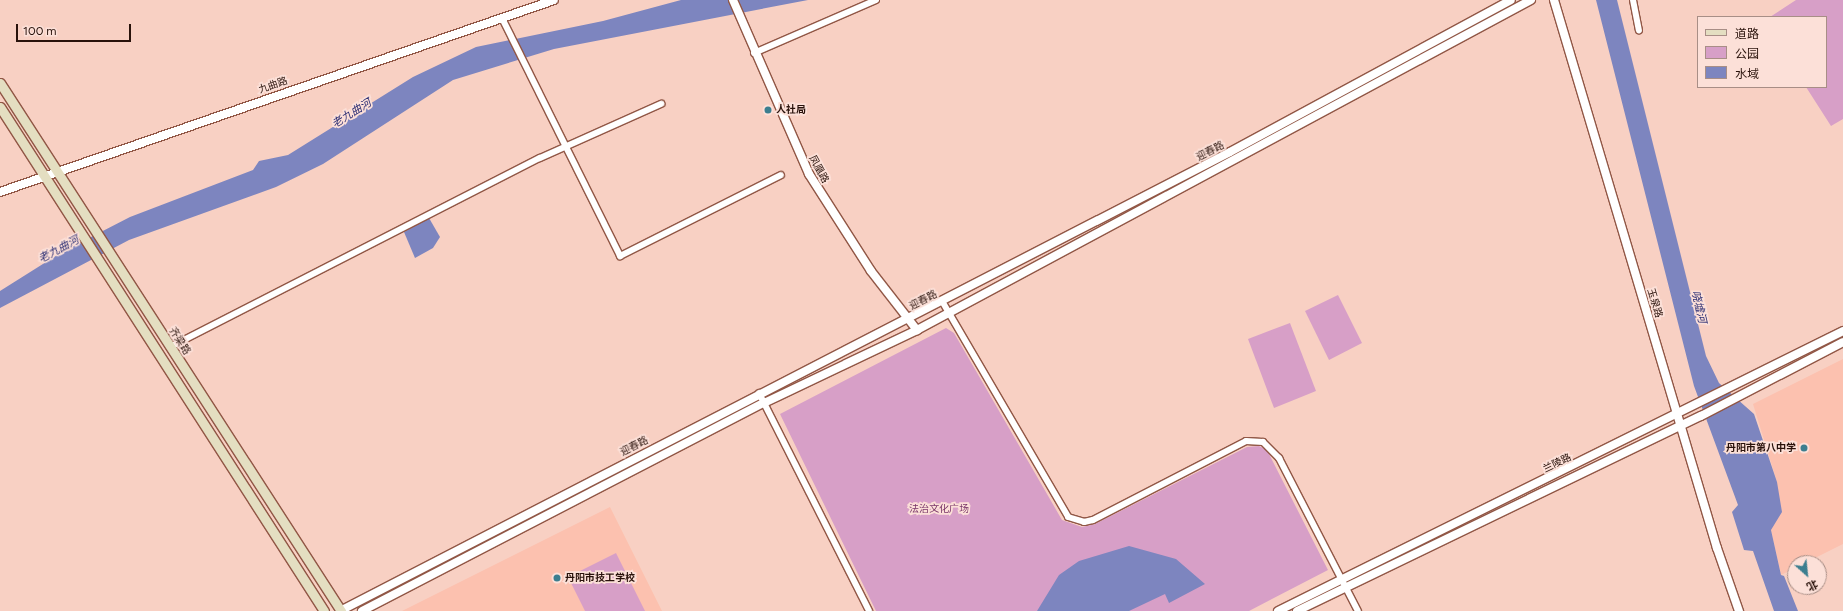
<!DOCTYPE html>
<meta charset="utf-8">
<style>
body{margin:0}
#map{position:relative;width:1843px;height:611px;overflow:hidden;background:#f8d0c3;font-family:Figtree,"Noto Sans SC",sans-serif}
div>[style]{position:absolute}
.built>*{inset:0;background:#fcc1af}
.green>*{inset:0;background:#d79fc7}
.water>*{inset:0;background:#7d85bf}
.roads{filter:drop-shadow(1px 0 #915746) drop-shadow(-1px 0 #915746) drop-shadow(0 1px #915746) drop-shadow(0 -1px #915746)}
.minor>*{height:6px;margin:-3px;padding:0 3px;transform-origin:3px;border-radius:3px;background:#fff}
.tertiary>*{height:8px;margin:-4px;padding:0 4px;transform-origin:4px;border-radius:4px;background:#fff}
.secondary>*{height:9px;margin:-4.5px;padding:0 4.5px;transform-origin:4.5px;border-radius:4.5px;background:#e4dec1}
.dots>*{width:11px;height:11px;translate:-50% -50%;box-sizing:border-box;border:2px solid #fce0d8;border-radius:50%}
span{translate:-50% -50%;white-space:nowrap;text-align:center;line-height:1.15;-webkit-text-stroke:3.5px #fce0d8;paint-order:stroke}
.street-label{font-size:10px;color:#29120b}
.poi-label{font-size:10px;color:#29120b;font-weight:700}
.left{translate:0 -50%;text-align:left}
.right{translate:-100% -50%;text-align:right}
.park-label{font-size:10px;color:#783468}
.water-label{font-size:11px;color:#2d2f74;font-style:italic}
.legend{position:absolute;left:1697px;top:16px;width:130px;height:72px;box-sizing:border-box;background:#fce0d8;border:1px solid #a88e86;margin:0;padding:5px 7px;list-style:none;font-size:12px;color:#29120b}
.legend li{display:flex;align-items:center;gap:8px;height:20px}
.legend b{width:20px;border:1px solid #a88e86}
.north{position:absolute;left:1787px;top:555px;width:40px;height:40px;box-sizing:border-box;background:#fce0d8;border:1px solid #a88e86;border-radius:50%;rotate:153deg;font-size:11px;font-weight:700;line-height:16px;text-align:center;color:#29120b}
.north::after{content:'';display:block;margin:auto;width:14px;height:18px;background:#3c7e8f;clip-path:polygon(50% 0,100% 100%,50% 72%,0 100%)}
.scale{position:absolute;left:16px;top:24px;width:115px;height:18px;box-sizing:border-box;border:2px solid #29120b;border-top:0;padding-left:5px;font-size:12px;line-height:14px;white-space:nowrap;color:#29120b;-webkit-text-stroke:3px #fce0d8;paint-order:stroke}
</style>
<div id="map">
<div class="built">
<div style="clip-path:polygon(1843px 359px,1843px 544px,1805px 563px,1795px 563px,1795px 568px,1781px 575px,1771px 530px,1777px 482px,1753px 404px)"></div>
<div style="clip-path:polygon(610px 507px,662px 611px,402px 611px)"></div>
</div>
<div class="green">
<div style="clip-path:polygon(1796px 0,1843px 0,1843px 119px,1831px 126px,1806px 87px,1826px 87px,1826px 17px,1770px 17px)"></div>
<div style="clip-path:polygon(1338px 295px,1362px 343px,1329px 360px,1305px 311px)"></div>
<div style="clip-path:polygon(1290px 323px,1316px 391px,1274px 408px,1248px 339px)"></div>
<div style="clip-path:polygon(946px 328px,954px 333px,1062px 520px,1082px 527px,1095px 524px,1247px 447px,1259px 446px,1267px 450px,1328px 570px,1249px 611px,876px 611px,780px 414px)"></div>
<div style="clip-path:polygon(616px 553px,645px 611px,585px 611px,568px 577px)"></div>
</div>
<div class="water">
<div style="clip-path:polygon(681px 0,808px 0,554px 49px,453px 80px,323px 164px,276px 187px,129px 240px,0 308px,0 291px,62px 252px,130px 217px,253px 170px,259px 161px,288px 155px,413px 77px,476px 47px,603px 21px)"></div>
<div style="clip-path:polygon(1596px 0,1617px 0,1706px 356px,1719px 383px,1754px 414px,1777px 482px,1782px 512px,1771px 530px,1781px 575px,1784px 576px,1798px 611px,1774px 611px,1753px 551px,1744px 550px,1732px 512px,1738px 505px,1694px 386px)"></div>
<div style="clip-path:polygon(429px 218px,440px 237px,433px 248px,415px 258px,404px 232px)"></div>
<div style="clip-path:polygon(1129px 546px,1176px 559px,1205px 584px,1169px 603px,1165px 594px,1129px 611px,1037px 611px,1059px 575px,1079px 561px)"></div>
</div>
<div class="roads">
<div class="minor">
<div style="left:1633px;top:0;width:31px;rotate:79deg"></div>
<div style="left:502px;top:18px;width:266px;rotate:63.6deg"></div>
<div style="left:620px;top:256px;width:180px;rotate:-26.7deg"></div>
<div style="left:754px;top:53px;width:133px;rotate:-23.5deg"></div>
<div style="left:942px;top:301px;width:250px;rotate:59.7deg"></div>
<div style="left:1068px;top:517px;width:17px;rotate:17deg"></div>
<div style="left:1084px;top:522px;width:9px;rotate:-13deg"></div>
<div style="left:1093px;top:520px;width:172px;rotate:-27.3deg"></div>
<div style="left:1246px;top:441px;width:17px;rotate:3deg"></div>
<div style="left:1263px;top:442px;width:23px;rotate:45deg"></div>
<div style="left:1279px;top:458px;width:172px;rotate:62.7deg"></div>
<div style="left:170px;top:347px;width:415px;rotate:-27.1deg"></div>
<div style="left:540px;top:158px;width:133px;rotate:-24.1deg"></div>
<div style="left:759px;top:393px;width:244px;rotate:63.2deg"></div>
</div>
<div class="tertiary">
<div style="left:733px;top:0;width:190px;rotate:66.4deg"></div>
<div style="left:809px;top:174px;width:115px;rotate:57.4deg"></div>
<div style="left:871px;top:271px;width:75px;rotate:52.1deg"></div>
<div style="left:1554px;top:0;width:572px;rotate:73.44deg"></div>
<div style="left:1717px;top:548px;width:67px;rotate:70.8deg"></div>
<div style="left:0;top:192px;width:586px;rotate:-19.11deg"></div>
<div style="left:340px;top:611px;width:1001px;rotate:-27.28deg"></div>
<div style="left:1230px;top:152px;width:319px;rotate:-28.4deg"></div>
<div style="left:362px;top:611px;width:453px;rotate:-27.4deg"></div>
<div style="left:764px;top:403px;width:170px;rotate:-25.5deg"></div>
<div style="left:917px;top:330px;width:697px;rotate:-28.26deg"></div>
<div style="left:1278px;top:611px;width:631px;rotate:-26.36deg"></div>
<div style="left:1297px;top:611px;width:449px;rotate:-25.8deg"></div>
<div style="left:1701px;top:416px;width:160px;rotate:-27.5deg"></div>
</div>
<div class="secondary">
<div style="left:0;top:83px;width:629px;rotate:57.14deg"></div>
<div style="left:0;top:107px;width:599px;rotate:57.26deg"></div>
</div>
</div>
<div class="dots">
<div style="left:768px;top:110px;background:#3c7e8f"></div>
<div style="left:1804px;top:448px;background:#3c7e8f"></div>
<div style="left:557px;top:578px;background:#3c7e8f"></div>
</div>
<div class="street-label">
<span style="left:273px;top:85px;rotate:-19deg">九曲路</span>
<span style="left:1210px;top:151px;rotate:-27deg">迎春路</span>
<span style="left:819px;top:169px;rotate:61deg">凤凰路</span>
<span style="left:923px;top:300px;rotate:-27deg">迎春路</span>
<span style="left:1655px;top:303px;rotate:73deg">玉泉路</span>
<span style="left:180px;top:341px;rotate:57deg">齐梁路</span>
<span style="left:634px;top:446px;rotate:-27deg">迎春路</span>
<span style="left:1557px;top:463px;rotate:-26deg">兰陵路</span>
</div>
<div class="poi-label">
<span class="left" style="left:776px;top:110px">人社局</span>
<span class="right" style="left:1796px;top:448px">丹阳市第八中学</span>
<span class="left" style="left:565px;top:578px">丹阳市技工学校</span>
</div>
<div class="park-label">
<span style="left:939px;top:509px">法治文化广场</span>
</div>
<div class="water-label">
<span style="left:352px;top:114px;rotate:-32deg">老九曲河</span>
<span style="left:59px;top:250px;rotate:-28deg">老九曲河</span>
<span style="left:1698px;top:307px;rotate:77deg">哓墟河</span>
</div>
<ul class="legend">
<li><b style="height:5px;background:#e4dec1"></b>道路</li>
<li><b style="height:11px;background:#d79fc7"></b>公园</li>
<li><b style="height:11px;background:#7d85bf"></b>水域</li>
</ul>
<div class="north">北</div>
<div class="scale">100 m</div>
</div>
